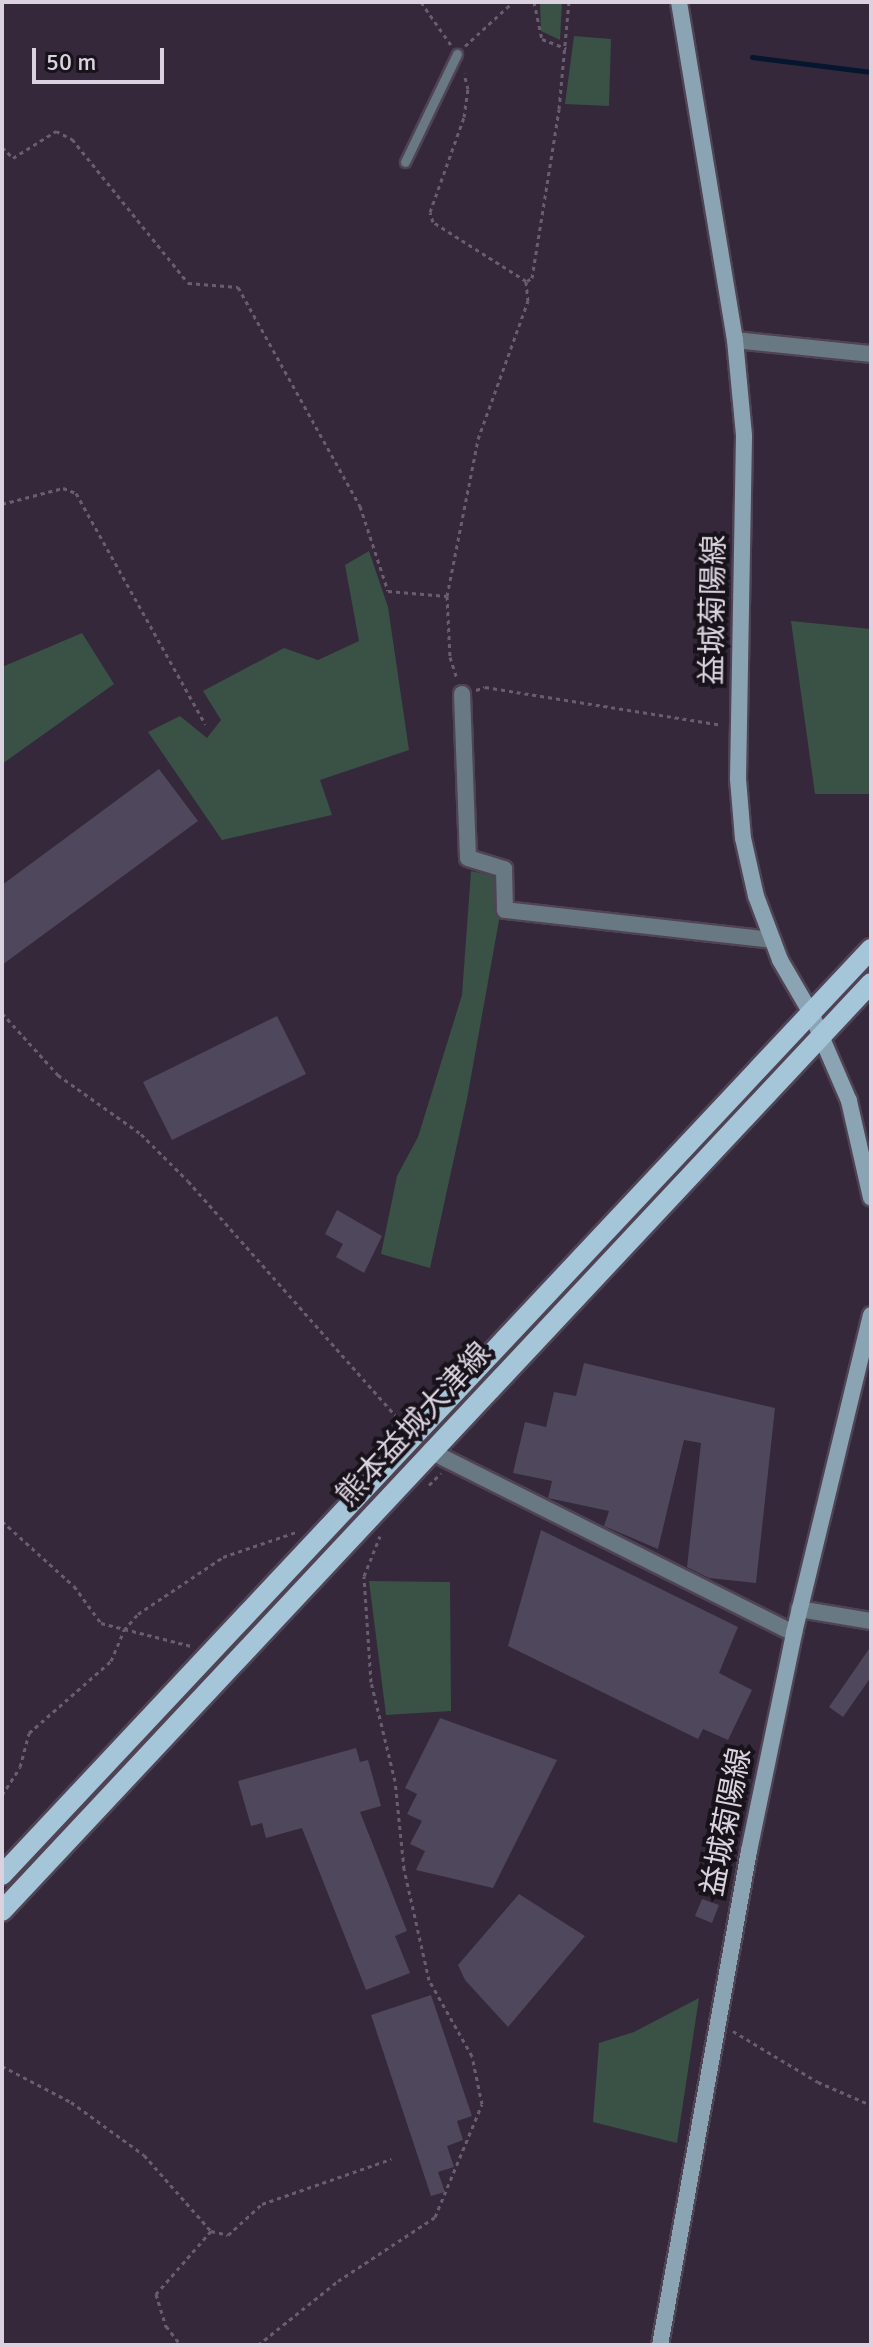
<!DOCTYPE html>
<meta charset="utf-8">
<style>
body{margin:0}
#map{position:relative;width:873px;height:2347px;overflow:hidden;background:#34283a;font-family:Signika,"Noto Sans JP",sans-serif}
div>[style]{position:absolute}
.green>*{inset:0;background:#3a5146}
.stream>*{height:5px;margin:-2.5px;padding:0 2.5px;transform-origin:2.5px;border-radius:2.5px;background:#05162e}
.building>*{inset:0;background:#4f475c}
.path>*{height:3px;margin-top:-1.5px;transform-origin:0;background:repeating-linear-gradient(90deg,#695e6e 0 4px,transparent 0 8px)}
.roads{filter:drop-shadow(2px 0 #4f4354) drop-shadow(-2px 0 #4f4354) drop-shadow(0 2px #4f4354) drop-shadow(0 -2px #4f4354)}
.service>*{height:9px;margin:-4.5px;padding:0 4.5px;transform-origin:4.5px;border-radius:4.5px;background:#697983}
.minor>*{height:16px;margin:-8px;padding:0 8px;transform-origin:8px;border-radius:8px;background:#697983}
.secondary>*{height:16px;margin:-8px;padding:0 8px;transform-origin:8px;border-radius:8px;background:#8ba4b3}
.primary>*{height:20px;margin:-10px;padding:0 10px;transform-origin:10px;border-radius:10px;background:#a5c5d9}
span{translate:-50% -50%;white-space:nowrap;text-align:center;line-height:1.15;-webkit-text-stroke:8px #18131b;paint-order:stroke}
.street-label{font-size:30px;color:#dad2de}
.frame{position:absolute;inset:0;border:4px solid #dad2de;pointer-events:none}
.scale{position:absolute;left:32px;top:48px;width:132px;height:36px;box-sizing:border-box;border:4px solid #dad2de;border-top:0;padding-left:10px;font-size:24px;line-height:28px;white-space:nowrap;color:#dad2de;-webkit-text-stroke:6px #18131b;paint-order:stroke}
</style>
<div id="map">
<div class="green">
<div style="clip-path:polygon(540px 2px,562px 2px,560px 40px,541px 31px)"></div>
<div style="clip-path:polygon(574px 36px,611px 39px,609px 106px,565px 104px)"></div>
<div style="clip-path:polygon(369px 551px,388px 607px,409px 750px,320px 780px,332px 815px,222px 840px,148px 732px,180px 716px,207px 738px,221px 720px,203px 691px,284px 648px,318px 660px,359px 641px,345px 565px)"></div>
<div style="clip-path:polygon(791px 621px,871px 629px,871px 794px,815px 794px)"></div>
<div style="clip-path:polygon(82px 633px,114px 684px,2px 764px,2px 667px)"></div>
<div style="clip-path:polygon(471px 871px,500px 877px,500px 915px,467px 1099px,430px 1268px,381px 1254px,397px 1176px,418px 1137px,462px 995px)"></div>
<div style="clip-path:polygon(369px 1581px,450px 1582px,451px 1711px,386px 1715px)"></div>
<div style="clip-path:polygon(699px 1998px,677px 2143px,593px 2122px,599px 2043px,634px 2032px)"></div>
</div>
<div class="stream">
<div style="left:752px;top:57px;width:120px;rotate:7.2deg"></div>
</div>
<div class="building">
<div style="clip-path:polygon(159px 769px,198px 821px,2px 965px,2px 885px)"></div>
<div style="clip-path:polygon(277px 1016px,306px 1074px,172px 1140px,143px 1082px)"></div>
<div style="clip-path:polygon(337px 1210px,382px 1236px,364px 1273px,336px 1257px,343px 1244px,325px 1234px)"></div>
<div style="clip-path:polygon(584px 1363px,775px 1408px,756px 1583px,709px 1578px,687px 1567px,701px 1443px,684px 1440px,658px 1549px,604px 1526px,609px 1511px,548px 1498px,552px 1481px,513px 1473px,525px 1422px,546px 1427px,554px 1392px,576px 1396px)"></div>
<div style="clip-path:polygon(541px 1530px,738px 1627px,719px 1673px,752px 1690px,728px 1740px,703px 1729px,698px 1739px,508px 1646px)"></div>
<div style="clip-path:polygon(871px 1646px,871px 1677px,843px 1717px,829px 1707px)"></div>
<div style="clip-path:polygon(440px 1718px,557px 1760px,493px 1888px,416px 1870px,425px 1851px,410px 1844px,422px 1821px,407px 1814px,417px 1794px,405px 1788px)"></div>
<div style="clip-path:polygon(356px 1748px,360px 1762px,368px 1760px,381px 1806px,360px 1812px,407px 1931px,395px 1936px,410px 1973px,366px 1990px,302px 1828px,266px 1838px,262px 1823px,251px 1826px,238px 1781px)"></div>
<div style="clip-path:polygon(519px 1894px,585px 1936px,508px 2027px,465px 1980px,458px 1965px)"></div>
<div style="clip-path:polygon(702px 1899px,719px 1905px,712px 1923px,695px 1916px)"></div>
<div style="clip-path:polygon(431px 1995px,472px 2116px,457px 2121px,463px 2140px,447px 2146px,454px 2167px,438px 2172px,445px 2192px,431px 2196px,371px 2015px)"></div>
</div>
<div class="path">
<div style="left:421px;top:2px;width:52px;rotate:55.1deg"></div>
<div style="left:534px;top:2px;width:38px;rotate:78deg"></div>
<div style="left:542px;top:39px;width:26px;rotate:21deg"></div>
<div style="left:465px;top:46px;width:65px;rotate:-42.5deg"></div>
<div style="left:2px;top:147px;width:16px;rotate:45deg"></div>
<div style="left:13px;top:158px;width:51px;rotate:-32.1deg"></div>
<div style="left:56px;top:131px;width:18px;rotate:27deg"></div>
<div style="left:72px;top:139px;width:185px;rotate:51.1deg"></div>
<div style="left:188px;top:283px;width:50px;rotate:4.6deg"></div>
<div style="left:238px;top:287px;width:251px;rotate:60.9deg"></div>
<div style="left:360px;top:506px;width:89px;rotate:71.8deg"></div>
<div style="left:388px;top:591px;width:59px;rotate:4.8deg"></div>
<div style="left:447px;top:596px;width:61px;rotate:87.2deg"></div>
<div style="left:450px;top:657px;width:23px;rotate:72deg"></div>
<div style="left:527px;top:281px;width:6px;rotate:-31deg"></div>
<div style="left:532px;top:278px;width:171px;rotate:-80.9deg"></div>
<div style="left:559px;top:109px;width:107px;rotate:-84.7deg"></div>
<div style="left:2px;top:504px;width:63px;rotate:-14.7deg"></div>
<div style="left:63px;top:488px;width:14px;rotate:21deg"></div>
<div style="left:76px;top:493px;width:265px;rotate:60.8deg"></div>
<div style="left:447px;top:596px;width:160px;rotate:-78.8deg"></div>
<div style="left:478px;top:439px;width:147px;rotate:-70.1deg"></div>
<div style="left:528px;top:301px;width:20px;rotate:-96deg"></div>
<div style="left:526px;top:281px;width:110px;rotate:-147.6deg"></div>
<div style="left:433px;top:222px;width:10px;rotate:-107deg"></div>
<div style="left:430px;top:212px;width:101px;rotate:-70.3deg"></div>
<div style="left:464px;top:117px;width:28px;rotate:-82deg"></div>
<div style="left:468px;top:89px;width:16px;rotate:-104deg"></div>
<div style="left:476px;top:690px;width:9px;rotate:-18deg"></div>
<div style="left:485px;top:687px;width:239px;rotate:9.1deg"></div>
<div style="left:2px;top:1013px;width:84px;rotate:47.9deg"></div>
<div style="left:58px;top:1075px;width:102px;rotate:35.4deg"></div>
<div style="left:141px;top:1134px;width:66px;rotate:45deg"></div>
<div style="left:188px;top:1181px;width:323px;rotate:48.5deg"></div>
<div style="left:429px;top:1485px;width:17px;rotate:-45deg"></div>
<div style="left:2px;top:1521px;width:97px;rotate:42.1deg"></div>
<div style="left:74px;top:1586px;width:46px;rotate:53.9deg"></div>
<div style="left:101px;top:1623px;width:93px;rotate:14.3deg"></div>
<div style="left:2px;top:1795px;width:33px;rotate:-57deg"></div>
<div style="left:20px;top:1767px;width:35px;rotate:-75deg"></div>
<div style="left:29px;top:1733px;width:109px;rotate:-41.3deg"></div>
<div style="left:111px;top:1661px;width:34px;rotate:-67deg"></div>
<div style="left:124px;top:1630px;width:21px;rotate:-49deg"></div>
<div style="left:138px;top:1614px;width:102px;rotate:-33.8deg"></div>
<div style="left:223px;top:1557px;width:80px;rotate:-18.9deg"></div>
<div style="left:733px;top:2031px;width:99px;rotate:31deg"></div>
<div style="left:818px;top:2082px;width:58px;rotate:23.5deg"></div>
<div style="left:2px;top:2066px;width:78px;rotate:27.6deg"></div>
<div style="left:71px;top:2102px;width:90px;rotate:36deg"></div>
<div style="left:144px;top:2155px;width:101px;rotate:48.6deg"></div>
<div style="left:211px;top:2231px;width:84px;rotate:131.1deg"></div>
<div style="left:156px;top:2294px;width:34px;rotate:73deg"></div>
<div style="left:166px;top:2326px;width:24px;rotate:52deg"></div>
<div style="left:211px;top:2231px;width:17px;rotate:13deg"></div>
<div style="left:228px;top:2235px;width:46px;rotate:-42.4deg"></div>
<div style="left:262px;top:2204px;width:137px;rotate:-19.2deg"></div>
<div style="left:258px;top:2345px;width:102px;rotate:-38.7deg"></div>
<div style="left:338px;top:2281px;width:116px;rotate:-33.4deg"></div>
<div style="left:435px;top:2217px;width:122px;rotate:-67.4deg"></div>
<div style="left:482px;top:2104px;width:49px;rotate:-101.8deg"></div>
<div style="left:472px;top:2056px;width:87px;rotate:-119.5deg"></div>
<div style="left:429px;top:1980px;width:114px;rotate:-102.7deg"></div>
<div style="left:404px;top:1869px;width:88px;rotate:-95.8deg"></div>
<div style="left:395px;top:1781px;width:102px;rotate:-103.6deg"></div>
<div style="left:371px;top:1682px;width:106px;rotate:-93.8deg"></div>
<div style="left:364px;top:1576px;width:43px;rotate:-68.2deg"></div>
</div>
<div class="roads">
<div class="service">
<div style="left:405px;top:162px;width:120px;rotate:-64.3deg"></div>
</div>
<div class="minor">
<div style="left:735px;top:340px;width:137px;rotate:5.9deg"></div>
<div style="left:462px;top:694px;width:164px;rotate:87.9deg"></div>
<div style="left:468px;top:858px;width:38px;rotate:17deg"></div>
<div style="left:504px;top:869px;width:41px;rotate:88.6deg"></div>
<div style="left:505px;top:910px;width:269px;rotate:6.4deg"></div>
<div style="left:430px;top:1451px;width:407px;rotate:26.6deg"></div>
<div style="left:799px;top:1609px;width:73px;rotate:9.5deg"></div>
</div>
<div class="secondary">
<div style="left:679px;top:2px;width:343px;rotate:80.6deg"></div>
<div style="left:735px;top:340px;width:96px;rotate:84.6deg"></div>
<div style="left:744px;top:436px;width:343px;rotate:91deg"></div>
<div style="left:738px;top:779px;width:59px;rotate:85.2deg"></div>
<div style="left:743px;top:838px;width:59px;rotate:77.4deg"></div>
<div style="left:756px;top:896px;width:68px;rotate:69.4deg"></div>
<div style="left:780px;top:960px;width:61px;rotate:59.7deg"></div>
<div style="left:811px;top:1013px;width:96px;rotate:66.6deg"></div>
<div style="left:849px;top:1101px;width:99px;rotate:77.2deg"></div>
<div style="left:660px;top:2345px;width:502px;rotate:-79.79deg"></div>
<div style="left:749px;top:1851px;width:223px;rotate:-78.3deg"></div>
<div style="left:794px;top:1633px;width:327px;rotate:-76.4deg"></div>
</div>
<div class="primary">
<div style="left:2px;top:1875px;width:1270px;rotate:-46.82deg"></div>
<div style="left:2px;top:1911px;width:1271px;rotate:-46.88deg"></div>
</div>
</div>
<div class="street-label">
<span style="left:714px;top:610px;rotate:-89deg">益城菊陽線</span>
<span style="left:414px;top:1425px;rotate:-47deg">熊本益城大津線</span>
<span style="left:727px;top:1822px;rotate:-79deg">益城菊陽線</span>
</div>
<div class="frame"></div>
<div class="scale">50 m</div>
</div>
